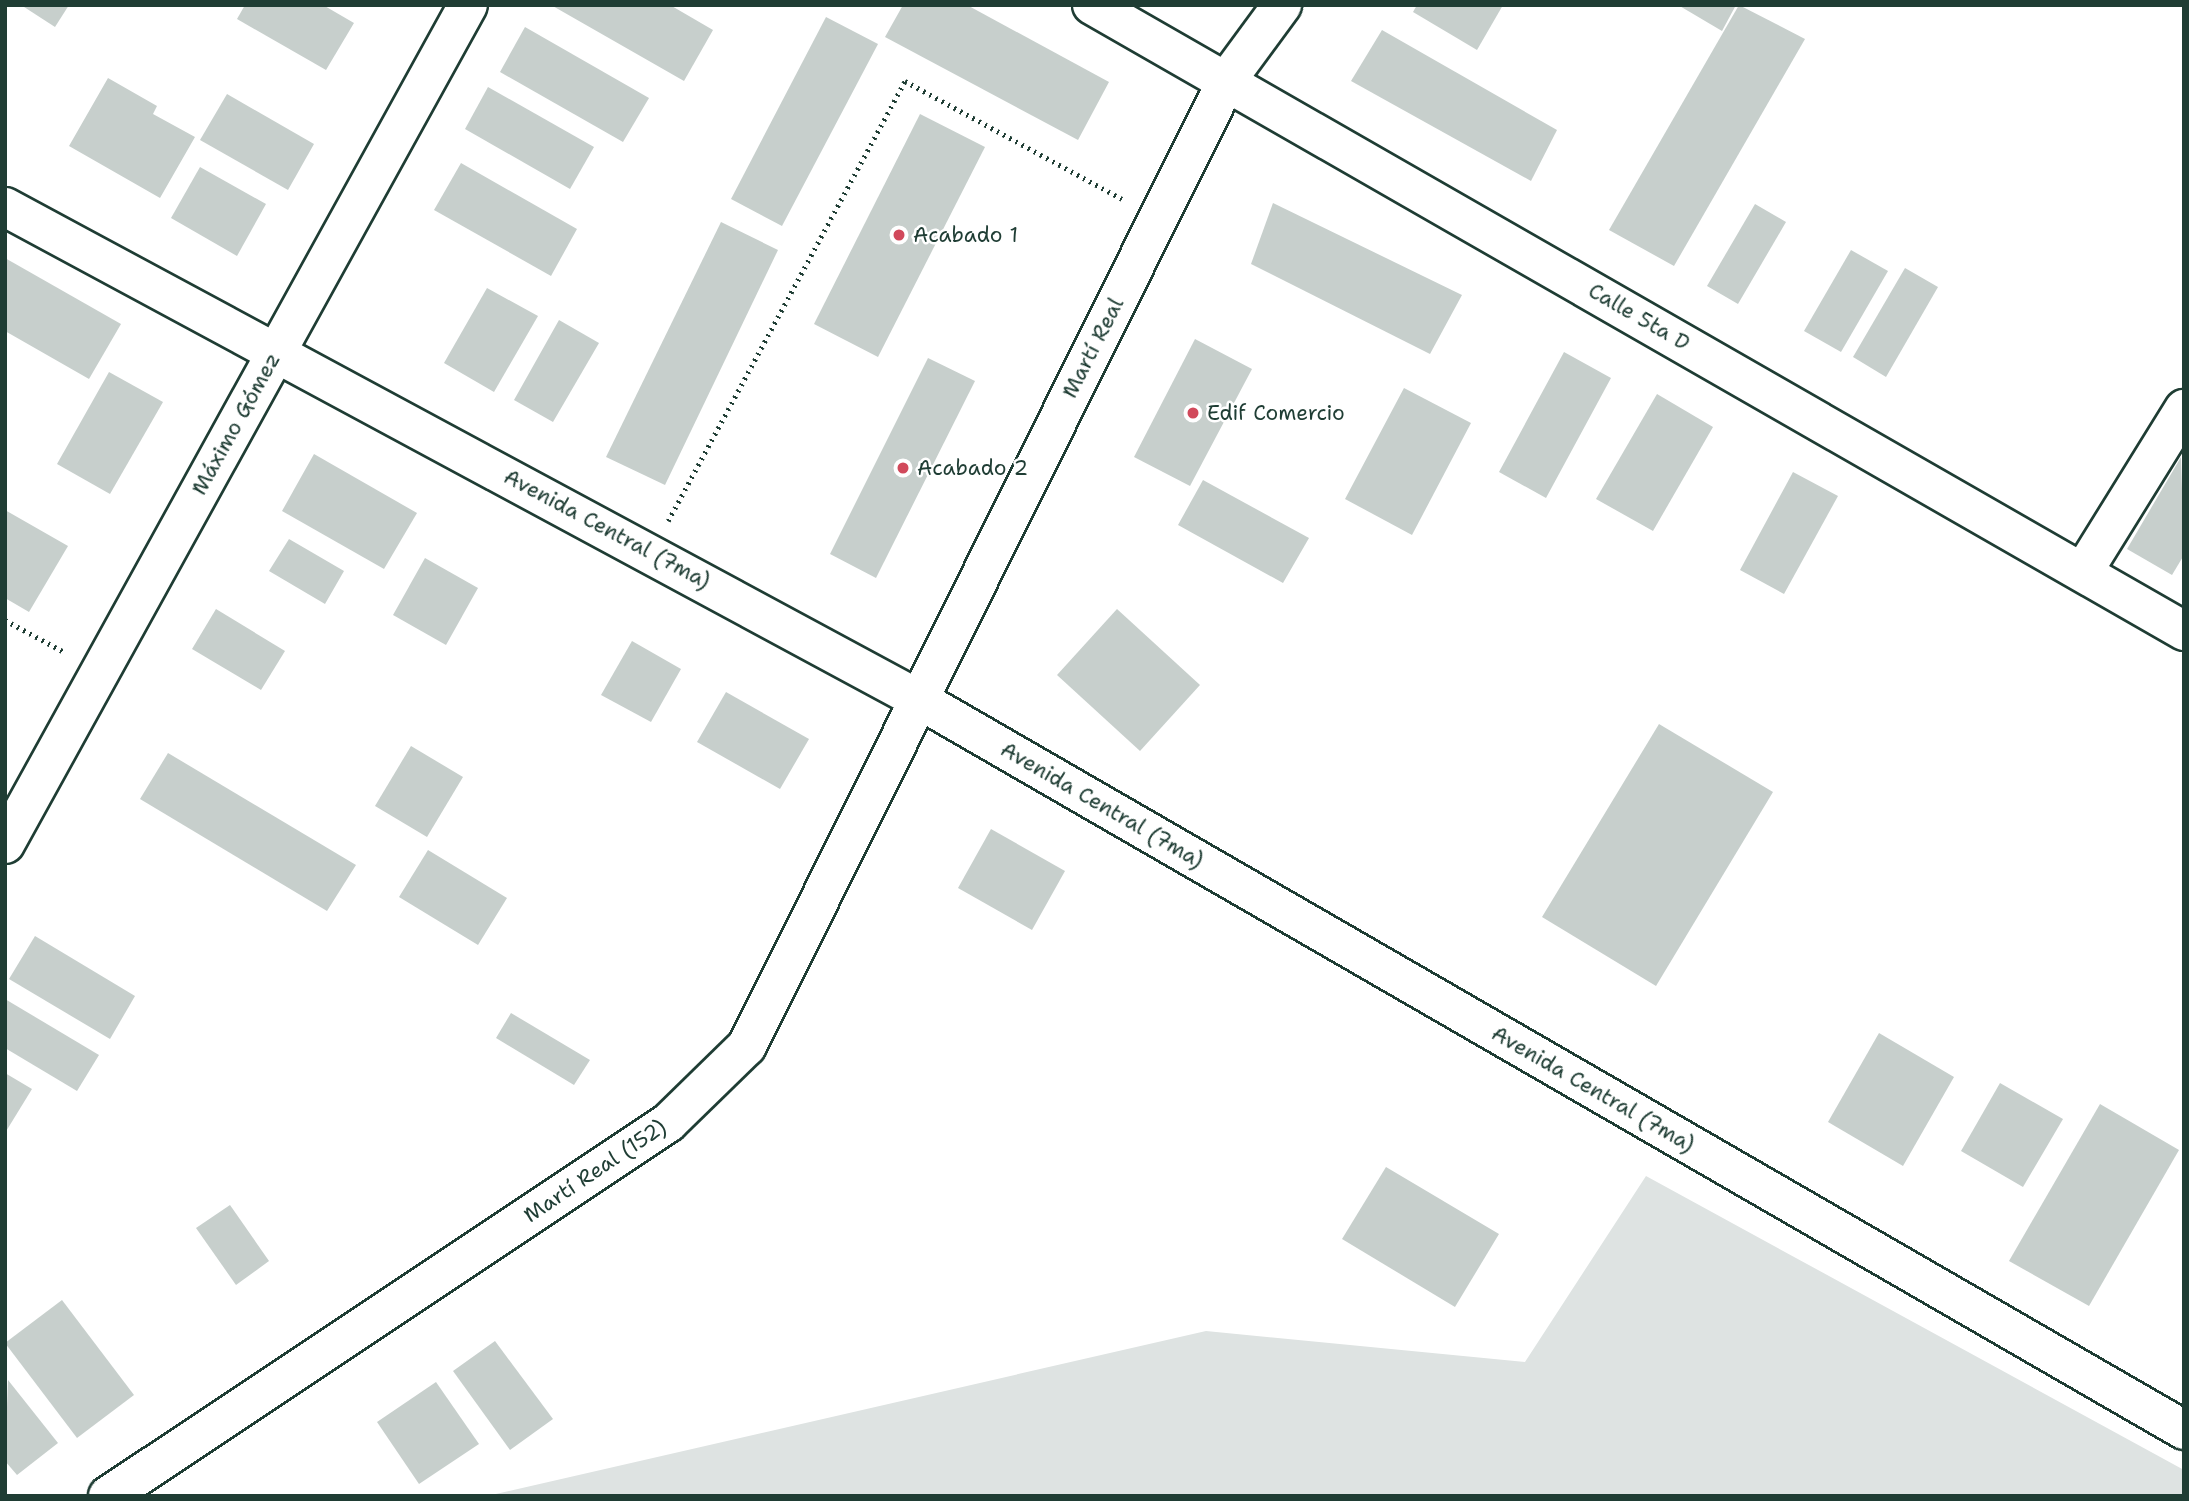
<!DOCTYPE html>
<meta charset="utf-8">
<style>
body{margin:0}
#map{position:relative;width:2189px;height:1501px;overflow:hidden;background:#fff;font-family:"Shantell Sans",sans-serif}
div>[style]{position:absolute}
.green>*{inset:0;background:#dee3e2}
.building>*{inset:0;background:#c7cfcc}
.path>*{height:4.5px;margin-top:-2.25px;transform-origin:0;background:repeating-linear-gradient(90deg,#1f3d34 0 2px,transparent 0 7px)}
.roads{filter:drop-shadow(2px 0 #1f3d34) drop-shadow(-2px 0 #1f3d34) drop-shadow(0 2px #1f3d34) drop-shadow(0 -2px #1f3d34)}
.minor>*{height:38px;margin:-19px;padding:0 19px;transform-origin:19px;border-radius:19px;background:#fff}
.major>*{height:38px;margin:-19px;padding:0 19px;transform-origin:19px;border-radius:19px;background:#fff}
.dots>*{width:19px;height:19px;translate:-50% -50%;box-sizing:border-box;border:4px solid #fff;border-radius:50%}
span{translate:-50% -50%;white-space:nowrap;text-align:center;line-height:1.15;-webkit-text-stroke:5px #fff;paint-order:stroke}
.poi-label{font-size:21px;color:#1f3d34}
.left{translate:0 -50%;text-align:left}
.street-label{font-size:21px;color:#1f3d34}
.frame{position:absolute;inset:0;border:7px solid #1f3d34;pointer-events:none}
</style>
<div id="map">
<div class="green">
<div style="clip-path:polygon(1646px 1176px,2184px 1470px,2184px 1496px,487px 1496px,1206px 1331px,1525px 1362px)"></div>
</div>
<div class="building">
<div style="clip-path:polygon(21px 5px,69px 5px,55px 27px)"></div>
<div style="clip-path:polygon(245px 5px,323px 5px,354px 23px,326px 70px,237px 19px)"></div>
<div style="clip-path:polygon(551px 5px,670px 5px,713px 30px,684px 81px)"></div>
<div style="clip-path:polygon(903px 5px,967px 5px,1109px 82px,1078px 140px,885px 37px)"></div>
<div style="clip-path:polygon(1417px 5px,1503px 5px,1477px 50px,1413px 12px)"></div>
<div style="clip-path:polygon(1678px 5px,1736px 5px,1722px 31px)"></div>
<div style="clip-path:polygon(1739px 5px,1805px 39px,1674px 266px,1609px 230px)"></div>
<div style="clip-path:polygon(826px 17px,878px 44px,782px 226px,731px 199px)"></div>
<div style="clip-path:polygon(525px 27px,649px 98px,623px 142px,500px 72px)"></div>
<div style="clip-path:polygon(1382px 30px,1557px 130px,1531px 181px,1351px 81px)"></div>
<div style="clip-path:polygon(108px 78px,157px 106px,153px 114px,195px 137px,160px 198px,69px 146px)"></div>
<div style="clip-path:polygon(488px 87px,594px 147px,570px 189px,465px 129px)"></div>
<div style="clip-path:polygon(227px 94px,314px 144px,288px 190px,200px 140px)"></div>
<div style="clip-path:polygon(920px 114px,985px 147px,878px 357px,814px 324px)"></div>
<div style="clip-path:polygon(461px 163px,577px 229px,551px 276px,434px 210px)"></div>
<div style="clip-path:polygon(200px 167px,266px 204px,237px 256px,171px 218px)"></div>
<div style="clip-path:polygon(1273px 203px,1462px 295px,1430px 354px,1251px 264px)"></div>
<div style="clip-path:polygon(1755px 204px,1786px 222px,1738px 304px,1707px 286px)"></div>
<div style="clip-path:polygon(721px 222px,778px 250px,665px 485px,606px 457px)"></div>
<div style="clip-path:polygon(1851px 250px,1888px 271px,1841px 352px,1804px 331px)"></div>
<div style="clip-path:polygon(5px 258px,121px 324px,89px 379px,5px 331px)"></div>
<div style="clip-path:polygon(1905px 268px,1938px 287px,1886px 377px,1853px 357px)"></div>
<div style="clip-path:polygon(487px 288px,538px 316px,494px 392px,444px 363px)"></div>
<div style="clip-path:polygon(559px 320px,599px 343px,553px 422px,514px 400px)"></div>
<div style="clip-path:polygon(1195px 339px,1252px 369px,1190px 486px,1134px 457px)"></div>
<div style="clip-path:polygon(1564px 352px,1611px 378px,1546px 498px,1499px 472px)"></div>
<div style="clip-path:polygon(928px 358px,975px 381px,876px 578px,830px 554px)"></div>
<div style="clip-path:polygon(109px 372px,163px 402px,110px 494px,57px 464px)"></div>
<div style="clip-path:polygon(1404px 388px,1471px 423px,1412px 535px,1345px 499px)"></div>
<div style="clip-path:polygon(1657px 394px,1713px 427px,1653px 531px,1596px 499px)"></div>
<div style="clip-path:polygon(314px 454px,417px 513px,384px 569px,282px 511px)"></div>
<div style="clip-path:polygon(2181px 457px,2184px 555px,2172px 575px,2127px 549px)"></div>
<div style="clip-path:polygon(1793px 472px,1838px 496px,1784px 594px,1740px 570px)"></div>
<div style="clip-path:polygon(1203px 480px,1309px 538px,1283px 583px,1178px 525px)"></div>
<div style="clip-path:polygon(5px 510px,68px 546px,29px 612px,5px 598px)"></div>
<div style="clip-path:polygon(289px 539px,344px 571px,325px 604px,269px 571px)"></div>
<div style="clip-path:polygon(425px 558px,478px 588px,446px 645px,393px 615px)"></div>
<div style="clip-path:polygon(216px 609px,285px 651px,261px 690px,192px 649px)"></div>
<div style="clip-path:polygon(1117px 609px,1200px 685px,1140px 751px,1057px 675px)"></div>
<div style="clip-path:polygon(632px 641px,681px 669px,651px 722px,601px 695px)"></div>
<div style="clip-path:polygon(726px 692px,809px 739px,780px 789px,697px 742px)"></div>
<div style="clip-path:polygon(1659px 724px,1773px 792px,1656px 986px,1542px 917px)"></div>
<div style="clip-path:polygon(411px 746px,463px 777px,427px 837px,375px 806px)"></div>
<div style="clip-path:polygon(168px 753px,356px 865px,327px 911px,140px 799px)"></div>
<div style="clip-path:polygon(991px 829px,1065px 871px,1032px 930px,958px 888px)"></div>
<div style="clip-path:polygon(428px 850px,507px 898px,478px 945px,399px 897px)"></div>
<div style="clip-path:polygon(35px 936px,135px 996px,110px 1039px,9px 979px)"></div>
<div style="clip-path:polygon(5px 999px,99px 1055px,77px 1091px,5px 1048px)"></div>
<div style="clip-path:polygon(511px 1013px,590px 1060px,574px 1085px,496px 1038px)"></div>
<div style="clip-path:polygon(1879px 1033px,1954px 1077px,1903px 1166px,1828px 1122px)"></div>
<div style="clip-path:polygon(5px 1073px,32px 1089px,5px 1133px)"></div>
<div style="clip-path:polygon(2000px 1083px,2063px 1119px,2023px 1187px,1961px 1151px)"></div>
<div style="clip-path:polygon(2100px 1104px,2179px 1150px,2089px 1306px,2009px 1261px)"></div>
<div style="clip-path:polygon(1386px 1167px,1499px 1234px,1455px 1307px,1342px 1239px)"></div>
<div style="clip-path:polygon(230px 1205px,269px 1261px,236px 1285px,196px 1228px)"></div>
<div style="clip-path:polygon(62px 1300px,134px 1395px,77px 1438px,5px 1343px)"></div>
<div style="clip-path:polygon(495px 1341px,553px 1419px,510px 1450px,453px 1371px)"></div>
<div style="clip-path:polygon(8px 1380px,58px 1443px,17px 1475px,5px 1461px)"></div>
<div style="clip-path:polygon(436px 1382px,479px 1444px,419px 1484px,377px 1422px)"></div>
</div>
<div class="path">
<div style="left:668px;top:521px;width:500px;rotate:-61.7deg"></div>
<div style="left:905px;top:81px;width:247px;rotate:28.5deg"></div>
<div style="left:5px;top:620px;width:69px;rotate:28.4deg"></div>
</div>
<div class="roads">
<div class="minor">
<div style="left:1092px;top:5px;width:1259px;rotate:29.82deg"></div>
<div style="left:2083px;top:572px;width:192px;rotate:-58.2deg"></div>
<div style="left:918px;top:699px;width:1462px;rotate:30deg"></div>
<div style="left:5px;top:844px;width:958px;rotate:-61.11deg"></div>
</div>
<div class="major">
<div style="left:5px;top:207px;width:1037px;rotate:28.32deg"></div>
<div style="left:108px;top:1496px;width:673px;rotate:-33.67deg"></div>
<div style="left:668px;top:1123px;width:110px;rotate:-44.3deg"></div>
<div style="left:747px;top:1046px;width:1079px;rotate:-63.58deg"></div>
<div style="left:1227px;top:80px;width:93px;rotate:-53.7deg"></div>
</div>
</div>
<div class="dots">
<div style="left:899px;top:235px;background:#d1495b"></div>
<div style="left:1193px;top:413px;background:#d1495b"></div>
<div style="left:903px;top:468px;background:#d1495b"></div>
</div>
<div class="poi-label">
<span class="left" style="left:913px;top:235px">Acabado 1</span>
<span class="left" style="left:1207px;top:413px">Edif Comercio</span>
<span class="left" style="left:917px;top:468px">Acabado 2</span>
</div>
<div class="street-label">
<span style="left:1639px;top:317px;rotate:30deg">Calle 5ta D</span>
<span style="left:1093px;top:348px;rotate:-63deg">Martí Real</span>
<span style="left:236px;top:424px;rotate:-61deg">Máximo Gómez</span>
<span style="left:607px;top:529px;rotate:28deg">Avenida Central (7ma)</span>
<span style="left:1102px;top:805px;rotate:30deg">Avenida Central (7ma)</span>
<span style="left:1593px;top:1089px;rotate:30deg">Avenida Central (7ma)</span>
<span style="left:595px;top:1171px;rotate:-34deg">Martí Real (152)</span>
</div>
<div class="frame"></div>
</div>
